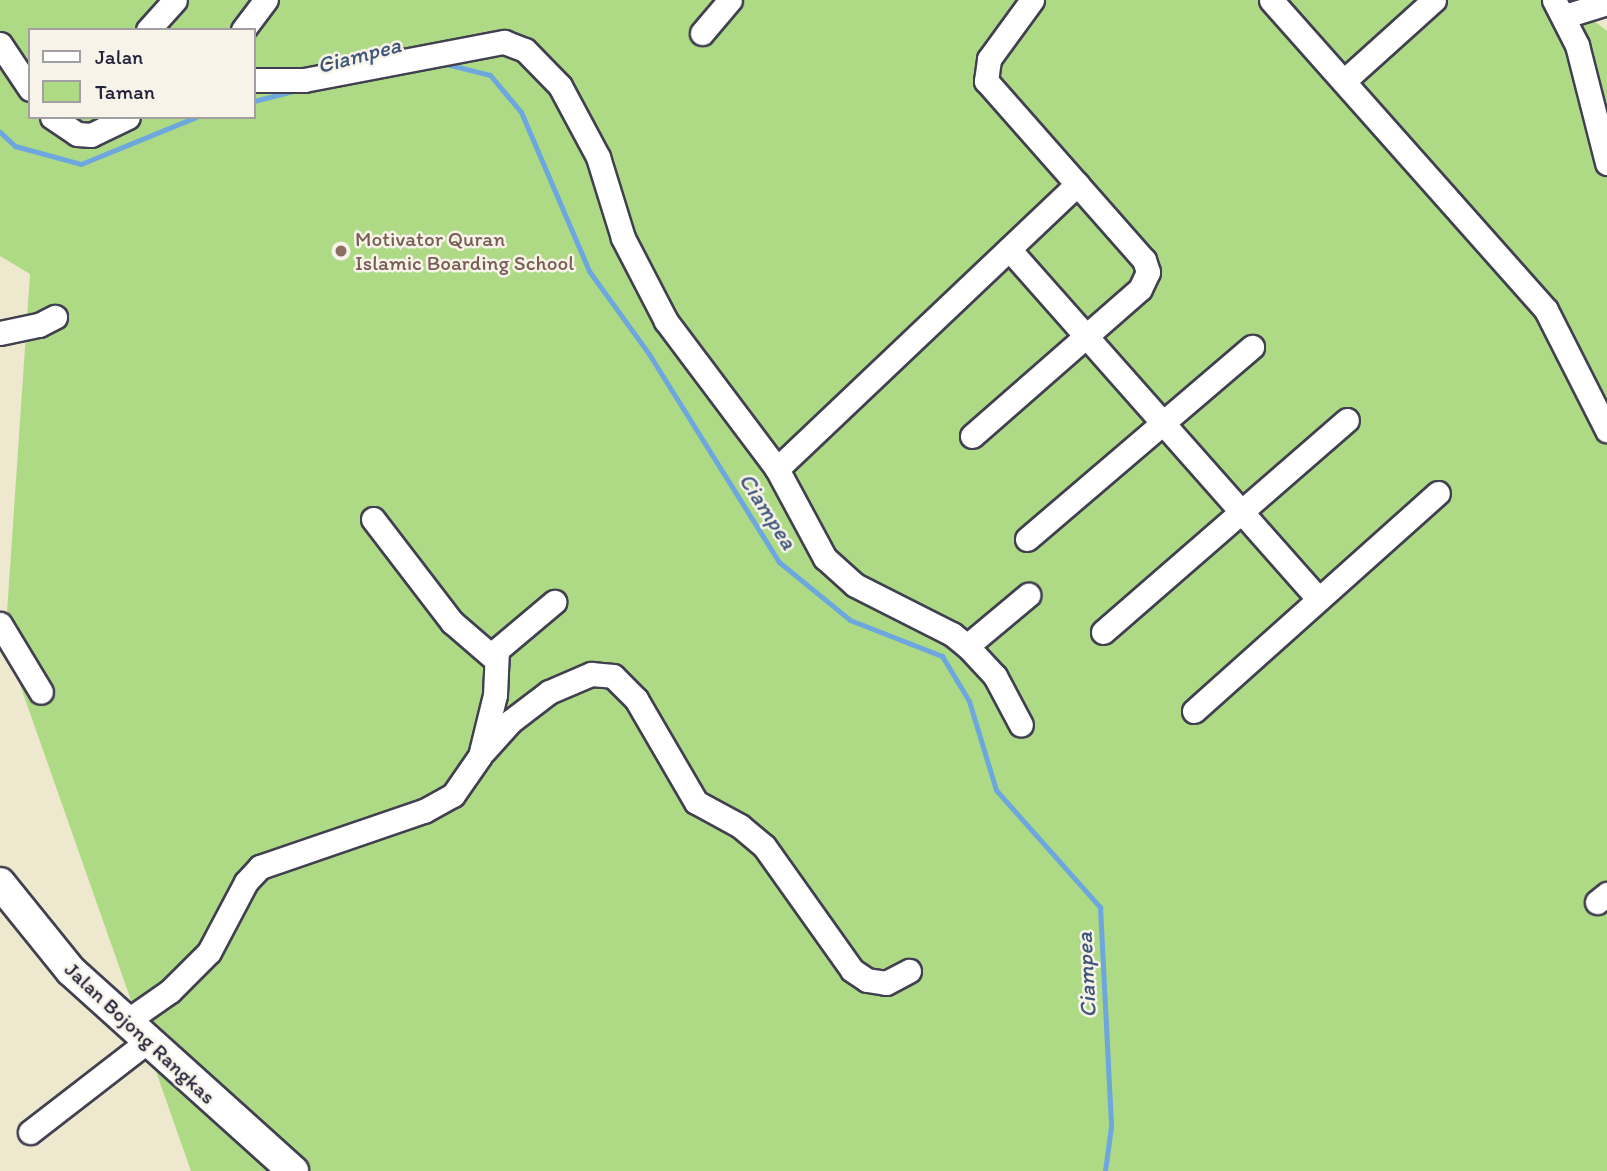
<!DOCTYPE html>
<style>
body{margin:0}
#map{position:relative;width:1607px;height:1171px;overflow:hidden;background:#eee8ce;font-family:Itim,sans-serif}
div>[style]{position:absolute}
.green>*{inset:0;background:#aeda86}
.stream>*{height:5px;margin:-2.5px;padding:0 2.5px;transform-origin:2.5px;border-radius:2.5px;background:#6da7dd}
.roads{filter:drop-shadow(2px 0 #414051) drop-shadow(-2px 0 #414051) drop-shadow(0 2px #414051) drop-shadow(0 -2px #414051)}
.minor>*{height:23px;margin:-11.5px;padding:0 11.5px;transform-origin:11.5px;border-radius:11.5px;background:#fff}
.major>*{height:30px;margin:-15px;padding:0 15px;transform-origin:15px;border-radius:15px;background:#fff}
.dots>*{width:19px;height:19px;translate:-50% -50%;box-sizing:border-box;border:4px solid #f7f3e8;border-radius:50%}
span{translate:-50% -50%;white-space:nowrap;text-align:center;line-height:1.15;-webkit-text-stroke:5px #f7f3e8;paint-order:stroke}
.education-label{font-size:21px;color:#785e54}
.left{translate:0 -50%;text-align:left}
.street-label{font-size:21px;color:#22223b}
.water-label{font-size:23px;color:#40577c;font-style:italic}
.legend{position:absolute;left:28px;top:28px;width:228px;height:91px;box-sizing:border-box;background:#f7f3e8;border:2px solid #a29fa3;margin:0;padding:9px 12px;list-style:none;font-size:21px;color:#22223b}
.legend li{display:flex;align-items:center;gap:14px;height:35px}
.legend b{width:35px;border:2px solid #a29fa3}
</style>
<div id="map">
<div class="green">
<div style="clip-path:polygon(evenodd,0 0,1567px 0,1607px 31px,1607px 1171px,191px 1171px,5px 642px,30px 274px,0 256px,0 0,30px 30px,254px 30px,254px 117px,30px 117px,30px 30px)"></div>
</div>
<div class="stream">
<div style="left:442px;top:63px;width:49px;rotate:14deg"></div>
<div style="left:490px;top:75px;width:48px;rotate:50deg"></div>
<div style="left:521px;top:112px;width:173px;rotate:66.8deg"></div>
<div style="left:589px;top:271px;width:102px;rotate:54.1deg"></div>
<div style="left:649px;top:354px;width:245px;rotate:58deg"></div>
<div style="left:779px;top:562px;width:92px;rotate:39.2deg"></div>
<div style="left:850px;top:620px;width:99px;rotate:21.4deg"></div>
<div style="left:942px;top:656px;width:52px;rotate:59deg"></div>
<div style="left:969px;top:701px;width:93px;rotate:73.1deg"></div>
<div style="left:996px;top:790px;width:157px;rotate:48.4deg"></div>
<div style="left:1100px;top:907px;width:220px;rotate:87.1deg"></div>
<div style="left:1111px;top:1127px;width:44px;rotate:97.8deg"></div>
<div style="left:254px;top:101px;width:44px;rotate:-14.3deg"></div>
<div style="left:0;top:132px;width:21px;rotate:43deg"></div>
<div style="left:15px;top:146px;width:68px;rotate:15.3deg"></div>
<div style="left:81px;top:164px;width:124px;rotate:-22.2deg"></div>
</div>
<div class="roads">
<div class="minor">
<div style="left:1271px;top:0;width:414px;rotate:48.4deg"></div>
<div style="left:1546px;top:310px;width:135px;rotate:63.1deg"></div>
<div style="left:1554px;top:0;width:51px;rotate:62.9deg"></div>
<div style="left:1577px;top:45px;width:122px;rotate:75.7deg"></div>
<div style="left:1565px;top:16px;width:44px;rotate:-17.2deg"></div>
<div style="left:148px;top:30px;width:40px;rotate:-48deg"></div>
<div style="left:243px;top:30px;width:38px;rotate:-53deg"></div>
<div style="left:702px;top:33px;width:43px;rotate:-49.7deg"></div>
<div style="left:0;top:44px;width:54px;rotate:56.3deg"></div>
<div style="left:254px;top:80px;width:50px"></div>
<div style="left:304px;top:80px;width:204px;rotate:-10.8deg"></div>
<div style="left:504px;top:42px;width:22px;rotate:21deg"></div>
<div style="left:525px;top:50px;width:50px;rotate:45.8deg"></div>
<div style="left:560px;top:86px;width:81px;rotate:61.8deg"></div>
<div style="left:598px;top:157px;width:85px;rotate:72.8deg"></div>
<div style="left:623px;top:238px;width:93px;rotate:62.6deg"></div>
<div style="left:666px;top:321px;width:185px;rotate:53.1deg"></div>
<div style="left:777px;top:469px;width:101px;rotate:61.7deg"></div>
<div style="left:825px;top:558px;width:40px;rotate:42deg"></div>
<div style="left:855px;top:585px;width:109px;rotate:26.8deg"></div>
<div style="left:952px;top:634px;width:19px;rotate:39deg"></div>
<div style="left:967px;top:646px;width:41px;rotate:47deg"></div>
<div style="left:995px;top:676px;width:55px;rotate:62deg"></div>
<div style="left:1344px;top:81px;width:121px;rotate:-42deg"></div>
<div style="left:52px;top:117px;width:30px;rotate:34deg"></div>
<div style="left:77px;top:134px;width:14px;rotate:4deg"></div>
<div style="left:91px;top:135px;width:41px;rotate:-25.9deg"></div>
<div style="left:1009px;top:249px;width:466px;rotate:48.5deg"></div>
<div style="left:0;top:333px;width:40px;rotate:-12deg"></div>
<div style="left:39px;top:325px;width:18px;rotate:-27deg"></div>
<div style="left:972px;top:436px;width:223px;rotate:-41.2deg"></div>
<div style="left:1140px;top:289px;width:19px;rotate:-65deg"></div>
<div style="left:1148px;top:272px;width:13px;rotate:-108deg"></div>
<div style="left:1144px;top:260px;width:239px;rotate:-131.4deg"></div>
<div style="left:986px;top:81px;width:22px;rotate:-82deg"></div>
<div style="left:989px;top:59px;width:73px;rotate:-53.9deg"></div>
<div style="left:777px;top:469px;width:414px;rotate:-43.5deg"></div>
<div style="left:373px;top:519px;width:130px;rotate:52.5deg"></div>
<div style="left:452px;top:622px;width:57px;rotate:40.7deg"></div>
<div style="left:1027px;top:539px;width:296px;rotate:-40.5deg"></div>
<div style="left:0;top:624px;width:79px;rotate:58.9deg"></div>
<div style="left:1103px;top:632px;width:323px;rotate:-41deg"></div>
<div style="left:967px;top:646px;width:80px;rotate:-39.9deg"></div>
<div style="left:1194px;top:711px;width:327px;rotate:-41.8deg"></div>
<div style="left:484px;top:751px;width:40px;rotate:-48deg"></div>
<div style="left:511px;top:721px;width:48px;rotate:-37.3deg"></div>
<div style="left:549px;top:692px;width:46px;rotate:-23.2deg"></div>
<div style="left:591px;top:674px;width:22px;rotate:5deg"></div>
<div style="left:613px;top:676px;width:33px;rotate:45deg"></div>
<div style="left:636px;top:699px;width:119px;rotate:59.8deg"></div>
<div style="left:696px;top:802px;width:50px;rotate:28.6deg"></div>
<div style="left:740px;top:826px;width:31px;rotate:40deg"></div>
<div style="left:764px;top:846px;width:152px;rotate:54.6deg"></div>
<div style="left:852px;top:970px;width:18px;rotate:34deg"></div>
<div style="left:867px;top:980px;width:19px;rotate:9deg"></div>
<div style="left:886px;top:983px;width:26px;rotate:-28deg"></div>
<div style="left:1597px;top:902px;width:13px;rotate:-39deg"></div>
<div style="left:127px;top:1021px;width:52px;rotate:-34.9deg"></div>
<div style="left:170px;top:991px;width:55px;rotate:-45deg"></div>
<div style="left:209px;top:952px;width:79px;rotate:-62.1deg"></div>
<div style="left:246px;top:882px;width:21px;rotate:-47deg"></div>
<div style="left:260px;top:867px;width:173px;rotate:-18.9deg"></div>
<div style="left:424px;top:811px;width:33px;rotate:-29deg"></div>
<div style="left:453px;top:795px;width:47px;rotate:-55.3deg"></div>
<div style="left:480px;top:756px;width:63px;rotate:-76.2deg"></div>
<div style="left:495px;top:695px;width:45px;rotate:-87.5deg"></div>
<div style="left:497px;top:650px;width:75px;rotate:-40.1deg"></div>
<div style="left:30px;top:1132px;width:150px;rotate:-37.7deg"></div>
</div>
<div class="major">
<div style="left:0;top:883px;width:113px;rotate:51.1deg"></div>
<div style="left:71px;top:971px;width:299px;rotate:42deg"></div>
</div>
</div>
<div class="dots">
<div style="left:341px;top:251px;background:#8d6e63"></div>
</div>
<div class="education-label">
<span class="left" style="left:355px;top:251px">Motivator Quran<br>Islamic Boarding School</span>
</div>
<div class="street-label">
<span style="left:140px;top:1033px;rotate:43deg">Jalan Bojong Rangkas</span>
</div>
<div class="water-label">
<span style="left:359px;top:55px;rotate:-15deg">Ciampea</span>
<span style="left:768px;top:511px;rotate:57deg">Ciampea</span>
<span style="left:1086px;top:975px;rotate:-93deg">Ciampea</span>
</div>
<ul class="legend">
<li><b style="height:9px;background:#fff"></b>Jalan</li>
<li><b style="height:19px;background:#aeda86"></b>Taman</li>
</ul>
</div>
